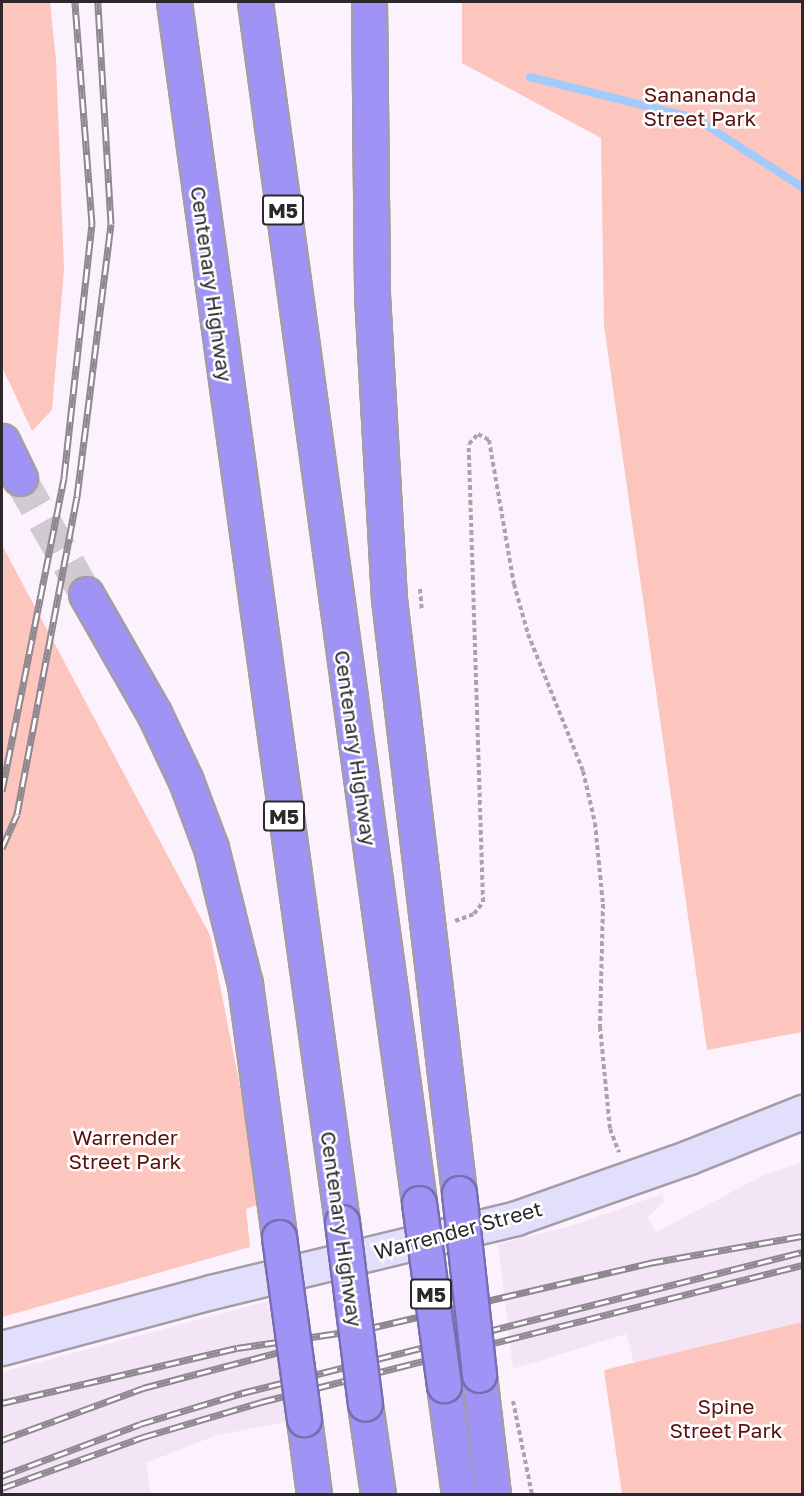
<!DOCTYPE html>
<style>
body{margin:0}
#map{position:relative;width:804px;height:1496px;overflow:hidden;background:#fcf2fd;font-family:"Golos Text",sans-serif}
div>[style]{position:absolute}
.built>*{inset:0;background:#f3e5f6}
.green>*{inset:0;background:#fcc5bd}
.stream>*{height:8px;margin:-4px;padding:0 4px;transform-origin:4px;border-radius:4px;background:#a3cafc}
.highway-tunnel>*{height:33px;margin-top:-16.5px;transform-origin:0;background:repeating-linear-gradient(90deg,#d2cad3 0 33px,transparent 0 49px)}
.path>*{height:4px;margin-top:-2px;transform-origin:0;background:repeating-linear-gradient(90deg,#aba3ac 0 4.5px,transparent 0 7.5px)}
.roads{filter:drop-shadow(2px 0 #a49ca6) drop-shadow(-2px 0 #a49ca6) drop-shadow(0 2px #a49ca6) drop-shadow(0 -2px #a49ca6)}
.secondary>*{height:33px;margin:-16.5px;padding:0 16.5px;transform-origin:16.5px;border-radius:16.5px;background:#e2dffc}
.highway>*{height:33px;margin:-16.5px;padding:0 16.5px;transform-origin:16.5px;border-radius:16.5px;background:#9f93f5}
.rail>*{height:7px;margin-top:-3.5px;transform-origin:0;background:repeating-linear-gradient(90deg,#fff 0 14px,#8f8890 0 28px);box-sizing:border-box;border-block:2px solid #8f8890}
.bridges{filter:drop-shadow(2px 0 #776eaf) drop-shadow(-2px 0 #776eaf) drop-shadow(0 2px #776eaf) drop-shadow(0 -2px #776eaf)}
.highway-bridge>*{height:33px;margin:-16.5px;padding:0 16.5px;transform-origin:16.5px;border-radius:16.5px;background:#9f93f5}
span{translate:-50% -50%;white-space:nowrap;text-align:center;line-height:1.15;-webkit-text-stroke:5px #fff;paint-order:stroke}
.shield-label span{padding:2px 4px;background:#fff;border:2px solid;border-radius:4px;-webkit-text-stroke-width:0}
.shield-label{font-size:20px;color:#2c282c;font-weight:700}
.park-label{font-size:21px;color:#5b110e}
.street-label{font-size:21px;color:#2c282c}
.frame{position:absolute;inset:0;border:3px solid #2c282c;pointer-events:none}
</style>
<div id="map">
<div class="built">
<div style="clip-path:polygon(802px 1162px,802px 1322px,634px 1363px,626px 1334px,513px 1369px,498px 1244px,570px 1226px,662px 1194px,664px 1202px,647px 1218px,656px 1232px,762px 1176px)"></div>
<div style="clip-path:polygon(272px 1300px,288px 1422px,217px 1435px,146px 1463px,151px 1494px,2px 1494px,2px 1372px)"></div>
</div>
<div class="green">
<div style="clip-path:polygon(2px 2px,50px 2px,56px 60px,64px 270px,52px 410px,32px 431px,2px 367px)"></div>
<div style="clip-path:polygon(462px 2px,802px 2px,802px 1032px,707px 1050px,604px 325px,601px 138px,462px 63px)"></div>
<div style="clip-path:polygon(2px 545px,210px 935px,263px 1203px,246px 1209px,250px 1247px,2px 1317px)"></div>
<div style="clip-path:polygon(802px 1322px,802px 1494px,622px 1494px,604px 1370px)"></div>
</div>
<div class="stream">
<div style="left:530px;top:77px;width:170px;rotate:14deg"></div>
<div style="left:695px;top:118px;width:127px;rotate:32.8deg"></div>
</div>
<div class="highway-tunnel">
<div style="left:20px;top:478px;width:133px;rotate:60.4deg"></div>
</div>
<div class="path">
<div style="left:420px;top:589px;width:22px;rotate:85deg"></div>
<div style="left:455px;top:921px;width:20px;rotate:-20deg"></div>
<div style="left:474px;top:914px;width:15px;rotate:-53deg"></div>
<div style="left:483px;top:902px;width:458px;rotate:-91.8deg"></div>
<div style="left:469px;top:444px;width:13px;rotate:-48deg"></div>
<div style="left:478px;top:434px;width:13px;rotate:29deg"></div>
<div style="left:489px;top:440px;width:146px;rotate:80.2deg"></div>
<div style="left:514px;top:584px;width:52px;rotate:74.4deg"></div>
<div style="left:528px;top:634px;width:148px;rotate:68.1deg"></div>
<div style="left:583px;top:771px;width:53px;rotate:77deg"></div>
<div style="left:595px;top:823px;width:81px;rotate:84.4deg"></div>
<div style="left:603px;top:904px;width:123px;rotate:91.4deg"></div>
<div style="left:600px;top:1027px;width:102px;rotate:84.4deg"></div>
<div style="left:610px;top:1129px;width:25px;rotate:69deg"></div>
<div style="left:513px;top:1401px;width:95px;rotate:78.5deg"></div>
</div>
<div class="roads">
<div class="secondary">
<div style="left:2px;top:1348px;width:216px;rotate:-15deg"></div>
<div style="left:211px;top:1292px;width:314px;rotate:-13.6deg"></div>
<div style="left:516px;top:1218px;width:183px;rotate:-19.4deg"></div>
<div style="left:689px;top:1157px;width:122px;rotate:-21.7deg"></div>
</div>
<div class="highway">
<div style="left:174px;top:2px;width:1232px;rotate:82.16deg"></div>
<div style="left:255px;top:2px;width:1212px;rotate:82.22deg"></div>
<div style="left:369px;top:2px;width:293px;rotate:89.4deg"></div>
<div style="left:372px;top:295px;width:304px;rotate:86.8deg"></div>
<div style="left:389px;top:599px;width:598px;rotate:83.28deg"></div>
<div style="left:2px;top:441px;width:41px;rotate:64.1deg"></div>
<div style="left:86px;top:594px;width:137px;rotate:60.3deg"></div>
<div style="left:154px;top:713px;width:75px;rotate:64.8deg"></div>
<div style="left:186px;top:781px;width:72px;rotate:69.5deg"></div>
<div style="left:211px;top:848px;width:140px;rotate:76deg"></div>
<div style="left:245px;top:984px;width:255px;rotate:82.3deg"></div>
<div style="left:479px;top:1375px;width:120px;rotate:83.3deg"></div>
<div style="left:444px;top:1385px;width:110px;rotate:82.2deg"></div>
<div style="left:365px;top:1404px;width:91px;rotate:81.8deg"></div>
<div style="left:304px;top:1419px;width:76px;rotate:82.4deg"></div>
</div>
</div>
<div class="rail">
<div style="left:2px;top:791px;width:320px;rotate:-78.8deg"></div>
<div style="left:64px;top:477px;width:255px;rotate:-83.7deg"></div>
<div style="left:92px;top:224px;width:223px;rotate:-94.4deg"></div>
<div style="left:2px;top:848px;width:37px;rotate:-66deg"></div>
<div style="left:17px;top:814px;width:323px;rotate:-79.3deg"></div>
<div style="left:77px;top:497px;width:275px;rotate:-82.9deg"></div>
<div style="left:111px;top:224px;width:222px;rotate:-93.4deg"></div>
<div style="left:2px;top:1403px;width:241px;rotate:-13.2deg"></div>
<div style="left:237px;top:1348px;width:130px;rotate:-8.4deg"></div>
<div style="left:366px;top:1329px;width:291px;rotate:-13.1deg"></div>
<div style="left:649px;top:1263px;width:155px;rotate:-10deg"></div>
<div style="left:2px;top:1440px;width:150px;rotate:-20.2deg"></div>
<div style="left:143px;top:1388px;width:164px;rotate:-14.8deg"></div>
<div style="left:2px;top:1476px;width:147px;rotate:-20.6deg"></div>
<div style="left:140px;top:1424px;width:107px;rotate:-16.9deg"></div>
<div style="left:242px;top:1393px;width:577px;rotate:-14.13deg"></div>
<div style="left:2px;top:1488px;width:150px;rotate:-19.9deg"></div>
<div style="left:143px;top:1437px;width:123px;rotate:-16.5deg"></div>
<div style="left:261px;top:1402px;width:558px;rotate:-14.21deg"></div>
</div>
<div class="bridges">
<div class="highway-bridge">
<div style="left:459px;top:1193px;width:183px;rotate:83.7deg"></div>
<div style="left:419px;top:1203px;width:184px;rotate:82.2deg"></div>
<div style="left:342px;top:1222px;width:183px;rotate:82.8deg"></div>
<div style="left:279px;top:1237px;width:184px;rotate:82.2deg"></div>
</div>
</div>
<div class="shield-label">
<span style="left:283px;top:210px">M5</span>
<span style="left:284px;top:816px">M5</span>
<span style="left:431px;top:1294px">M5</span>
</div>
<div class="park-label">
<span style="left:700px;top:106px">Sanananda<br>Street Park</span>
<span style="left:125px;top:1149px">Warrender<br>Street Park</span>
<span style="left:726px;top:1418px">Spine<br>Street Park</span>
</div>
<div class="street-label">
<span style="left:212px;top:284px;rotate:82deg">Centenary Highway</span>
<span style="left:356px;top:748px;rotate:82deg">Centenary Highway</span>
<span style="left:342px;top:1229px;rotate:82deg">Centenary Highway</span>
<span style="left:458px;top:1230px;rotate:-15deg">Warrender Street</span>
</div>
<div class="frame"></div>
</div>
